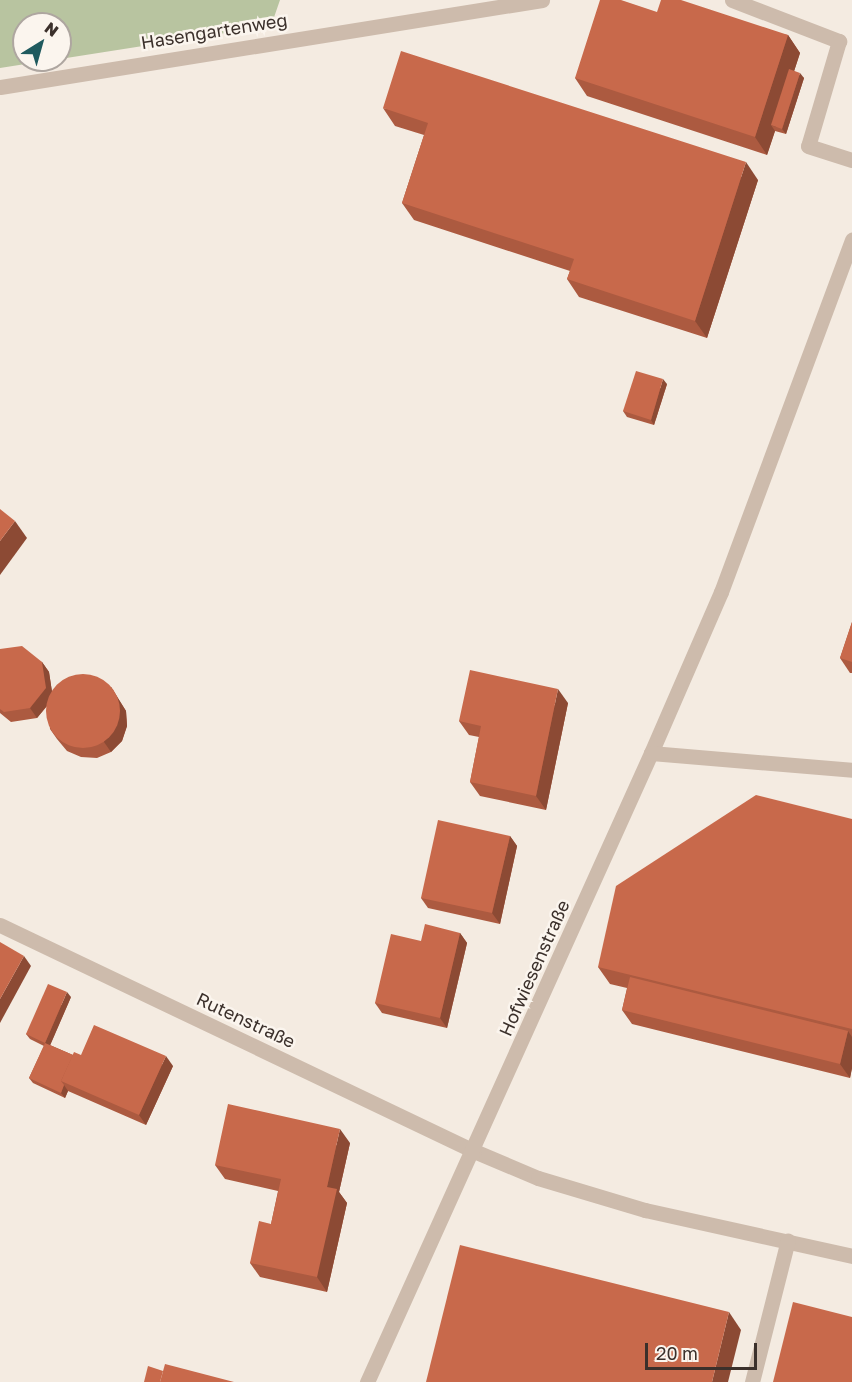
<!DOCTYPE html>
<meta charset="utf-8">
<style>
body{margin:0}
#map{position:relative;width:852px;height:1382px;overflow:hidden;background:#f4ebe1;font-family:"Golos Text",sans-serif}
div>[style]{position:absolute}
.green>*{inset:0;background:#b8c4a0}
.service>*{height:15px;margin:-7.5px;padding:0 7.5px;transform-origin:7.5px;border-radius:7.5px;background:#cdbbac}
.minor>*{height:15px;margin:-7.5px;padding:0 7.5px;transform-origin:7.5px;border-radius:7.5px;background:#cdbbac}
.wall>*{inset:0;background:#ac5a40}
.shaded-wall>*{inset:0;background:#8c4a34}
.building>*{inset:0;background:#c8694b}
.round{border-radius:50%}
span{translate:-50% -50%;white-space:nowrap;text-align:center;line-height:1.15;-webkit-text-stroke:5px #fbf5ee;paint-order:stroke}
.street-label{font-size:18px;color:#3b302b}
.north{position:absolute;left:12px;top:12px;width:60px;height:60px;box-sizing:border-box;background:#fbf5ee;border:2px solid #aea6a0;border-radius:50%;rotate:37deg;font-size:16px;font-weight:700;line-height:24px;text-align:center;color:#3b302b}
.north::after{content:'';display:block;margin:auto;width:21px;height:27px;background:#1f5a5e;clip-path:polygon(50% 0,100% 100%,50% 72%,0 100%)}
.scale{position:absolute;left:645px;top:1343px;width:112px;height:27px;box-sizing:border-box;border:3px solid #3b302b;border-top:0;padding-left:8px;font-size:18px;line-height:21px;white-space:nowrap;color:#3b302b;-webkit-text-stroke:4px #fbf5ee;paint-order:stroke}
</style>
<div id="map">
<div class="green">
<div style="clip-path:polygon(0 0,280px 0,271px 26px,60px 59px,60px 24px,24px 24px,24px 60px,51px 60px,0 68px)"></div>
</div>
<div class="service">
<div style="left:732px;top:0;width:115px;rotate:21deg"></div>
<div style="left:839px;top:41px;width:109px;rotate:106.4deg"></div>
<div style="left:808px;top:146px;width:46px;rotate:17.7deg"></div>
<div style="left:474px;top:1151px;width:69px;rotate:22.9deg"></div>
<div style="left:538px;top:1178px;width:112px;rotate:16.7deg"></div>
<div style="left:645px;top:1210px;width:212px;rotate:12.5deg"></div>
<div style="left:752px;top:1382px;width:146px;rotate:-75.8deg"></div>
</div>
<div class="minor">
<div style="left:0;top:87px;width:549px;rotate:-9.12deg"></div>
<div style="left:651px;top:753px;width:176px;rotate:-66.5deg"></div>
<div style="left:721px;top:592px;width:376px;rotate:-69.6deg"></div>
<div style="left:0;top:925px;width:525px;rotate:25.49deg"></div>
<div style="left:367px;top:1382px;width:690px;rotate:-65.7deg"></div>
<div style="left:651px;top:753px;width:202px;rotate:4.8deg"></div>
</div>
<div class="wall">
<div style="clip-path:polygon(657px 12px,788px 35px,800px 53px,794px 71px,804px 78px,786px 134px,775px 131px,767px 155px,587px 96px,575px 78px)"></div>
<div style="clip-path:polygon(383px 108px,758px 180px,707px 338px,579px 297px,567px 279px,570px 271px,414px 220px,402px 203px,424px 135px,395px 126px)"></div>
<div style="clip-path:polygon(667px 384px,654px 425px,627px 417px,623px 411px)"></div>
<div style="clip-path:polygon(852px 622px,852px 673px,850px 673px,840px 658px)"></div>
<div style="clip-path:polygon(0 649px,42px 662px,49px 672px,52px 692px,111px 687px,126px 711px,127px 726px,122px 741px,111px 752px,97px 758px,81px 757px,67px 751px,57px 739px,50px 729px,48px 705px,37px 718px,11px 722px,0 713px)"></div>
<div style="clip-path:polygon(568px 703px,546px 810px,480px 796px,470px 782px,479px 737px,469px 735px,459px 721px)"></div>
<div style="clip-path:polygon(852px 819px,852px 1068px,850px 1078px,632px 1024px,622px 1010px,627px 988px,610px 984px,598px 967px)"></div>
<div style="clip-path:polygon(510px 836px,517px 846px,500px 924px,428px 908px,421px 898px)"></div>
<div style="clip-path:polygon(460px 933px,467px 943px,447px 1028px,382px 1013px,375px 1003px,421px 941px)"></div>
<div style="clip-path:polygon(71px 997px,50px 1045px,73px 1055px,81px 1055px,173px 1066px,146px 1125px,68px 1091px,65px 1098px,33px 1083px,29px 1078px,44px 1046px,30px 1039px,26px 1034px)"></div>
<div style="clip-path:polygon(350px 1143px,339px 1192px,347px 1203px,327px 1292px,260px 1277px,250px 1263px,271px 1224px,278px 1191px,225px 1179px,215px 1165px)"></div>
</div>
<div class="shaded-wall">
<div style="clip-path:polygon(788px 35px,800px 53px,776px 127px,771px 125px,775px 131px,767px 155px,755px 137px)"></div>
<div style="clip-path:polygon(800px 73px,804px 78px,786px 134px,782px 129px)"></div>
<div style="clip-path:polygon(746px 162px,758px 180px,707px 338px,695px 321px)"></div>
<div style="clip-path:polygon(663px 379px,667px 384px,654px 425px,651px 420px)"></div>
<div style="clip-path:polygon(15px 521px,27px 538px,0 575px,0 541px)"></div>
<div style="clip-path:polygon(42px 662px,49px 672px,53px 698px,37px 718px,30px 708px)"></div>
<div style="clip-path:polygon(111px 687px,126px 711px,127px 726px,122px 741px,111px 752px,104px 742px)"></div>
<div style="clip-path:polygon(558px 689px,568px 703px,546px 810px,536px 796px)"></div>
<div style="clip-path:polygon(510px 836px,517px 846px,500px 924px,492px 913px)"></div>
<div style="clip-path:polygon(460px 933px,467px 943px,447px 1028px,440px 1018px)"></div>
<div style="clip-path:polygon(24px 956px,31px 966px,0 1023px,0 999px)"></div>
<div style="clip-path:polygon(67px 992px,71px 997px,49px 1048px,45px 1043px)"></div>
<div style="clip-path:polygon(848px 1031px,852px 1037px,852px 1068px,850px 1078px,840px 1064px)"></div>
<div style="clip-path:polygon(166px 1056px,173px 1066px,146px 1125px,139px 1115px)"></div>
<div style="clip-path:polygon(64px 1085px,68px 1091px,65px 1098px,61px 1093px)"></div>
<div style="clip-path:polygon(340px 1129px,350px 1143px,339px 1192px,347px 1203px,327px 1292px,317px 1277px,327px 1187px)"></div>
<div style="clip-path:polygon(729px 1312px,741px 1330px,728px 1382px,712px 1382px)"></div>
</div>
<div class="building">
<div style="clip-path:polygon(600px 0,621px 0,657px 12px,661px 0,681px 0,788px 35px,755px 137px,575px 78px)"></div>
<div style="clip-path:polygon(401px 51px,746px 162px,695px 321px,567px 279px,574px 259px,402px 203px,428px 123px,383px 108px)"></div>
<div style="clip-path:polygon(789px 69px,800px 73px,782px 129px,771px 125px)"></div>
<div style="clip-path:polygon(636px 371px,663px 379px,651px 420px,623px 411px)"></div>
<div style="clip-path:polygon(0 509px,15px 521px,0 541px)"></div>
<div style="clip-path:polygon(852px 622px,852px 662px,840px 658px)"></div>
<div style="clip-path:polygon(22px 646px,42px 662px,46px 688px,30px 708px,4px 712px,0 709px,0 649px)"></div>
<div style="clip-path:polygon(470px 670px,558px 689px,536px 796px,470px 782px,481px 726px,459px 721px)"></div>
<div class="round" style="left:46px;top:674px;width:74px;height:74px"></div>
<div style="clip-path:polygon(756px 795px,852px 819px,852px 1029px,598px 967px,616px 886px)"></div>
<div style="clip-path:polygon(438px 820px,510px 836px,492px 913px,421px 898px)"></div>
<div style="clip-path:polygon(425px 924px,460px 933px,440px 1018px,375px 1003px,391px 934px,421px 941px)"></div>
<div style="clip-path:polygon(0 942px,24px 956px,0 999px)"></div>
<div style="clip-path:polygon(630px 977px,848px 1031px,840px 1064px,622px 1010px)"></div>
<div style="clip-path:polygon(48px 984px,67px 992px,45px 1043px,26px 1034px)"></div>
<div style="clip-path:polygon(94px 1025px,166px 1056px,139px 1115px,61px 1081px,74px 1052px,81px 1055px)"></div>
<div style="clip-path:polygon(45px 1043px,73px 1055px,61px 1081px,64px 1085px,61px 1093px,29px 1078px)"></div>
<div style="clip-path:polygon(228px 1104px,340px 1129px,327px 1187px,337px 1189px,317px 1277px,250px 1263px,259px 1221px,271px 1224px,281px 1179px,215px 1165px)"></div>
<div style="clip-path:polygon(460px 1245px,729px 1312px,712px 1382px,426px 1382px)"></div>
<div style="clip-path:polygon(793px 1302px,852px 1317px,852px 1382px,773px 1382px)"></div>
<div style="clip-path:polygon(165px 1364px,234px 1382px,160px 1382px)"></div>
<div style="clip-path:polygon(148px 1366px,163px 1371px,160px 1382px,144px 1382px)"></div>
</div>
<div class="street-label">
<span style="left:214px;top:31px;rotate:-9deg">Hasengartenweg</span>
<span style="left:534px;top:968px;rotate:-66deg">Hofwiesenstraße</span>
<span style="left:246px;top:1020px;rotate:25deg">Rutenstraße</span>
</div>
<div class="north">N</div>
<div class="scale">20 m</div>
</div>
